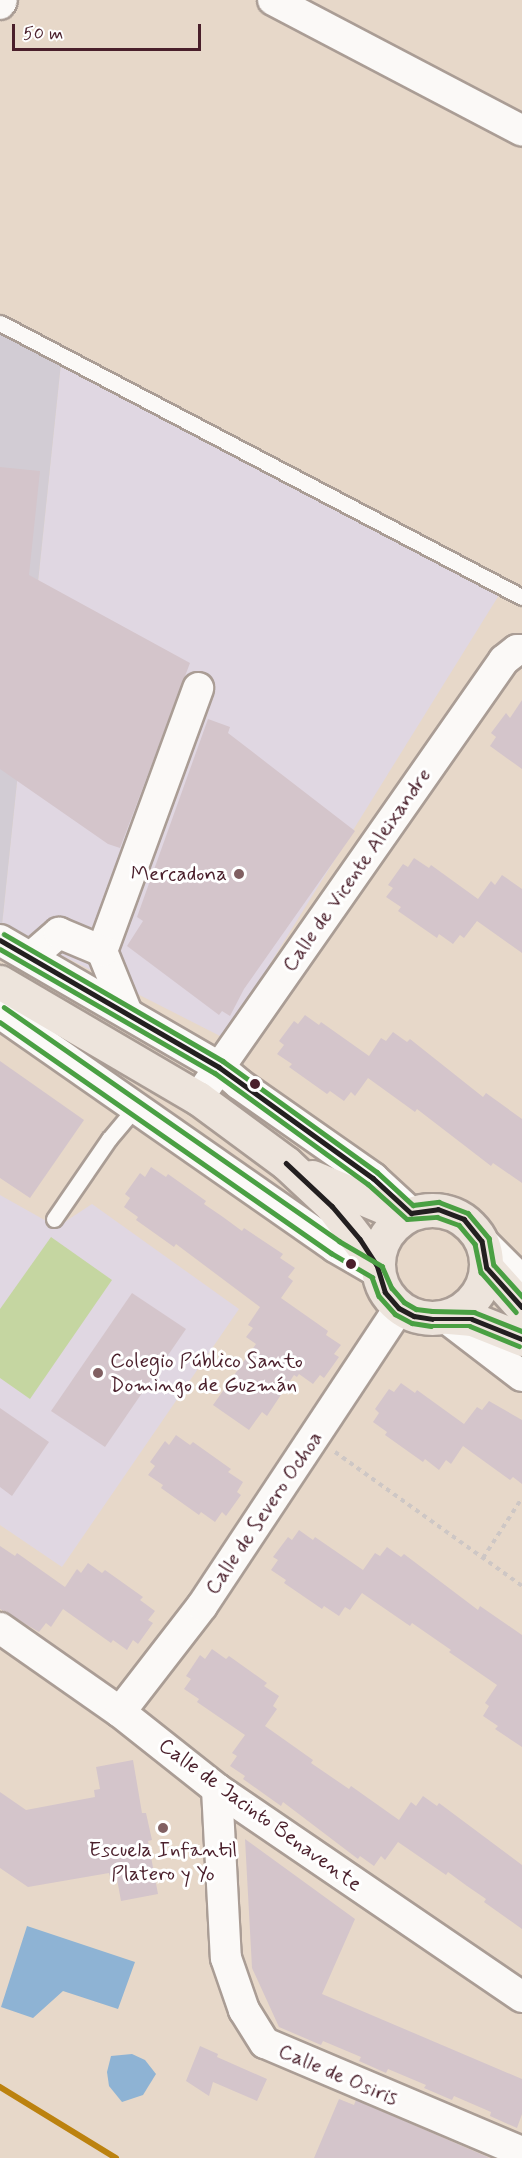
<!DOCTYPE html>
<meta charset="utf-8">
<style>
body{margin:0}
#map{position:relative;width:522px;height:2158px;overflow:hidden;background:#e7d8c9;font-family:Mynerve,sans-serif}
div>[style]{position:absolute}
.built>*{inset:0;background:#e0d7e2}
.industrial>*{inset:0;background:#d2ccd4}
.green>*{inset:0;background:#c5d6a1}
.water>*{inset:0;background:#8eb3d4}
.building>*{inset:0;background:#d4c5cb}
.path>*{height:4px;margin-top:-2px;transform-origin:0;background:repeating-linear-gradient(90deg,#cec7c5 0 4.5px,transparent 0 9px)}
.roads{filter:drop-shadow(2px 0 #aa9d95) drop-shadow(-2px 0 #aa9d95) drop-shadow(0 2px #aa9d95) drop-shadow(0 -2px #aa9d95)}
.lane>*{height:15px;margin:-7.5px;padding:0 7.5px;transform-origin:7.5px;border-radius:7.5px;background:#fbf9f7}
.street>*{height:30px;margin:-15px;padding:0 15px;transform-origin:15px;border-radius:15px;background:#fbf9f7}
.primary>*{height:33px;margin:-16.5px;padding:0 16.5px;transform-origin:16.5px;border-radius:16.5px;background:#ede4dc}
.primary>.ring{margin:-16.5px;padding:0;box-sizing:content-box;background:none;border:33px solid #ede4dc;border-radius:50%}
.bus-1>*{height:4.5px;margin:-2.25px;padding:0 2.25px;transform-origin:2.25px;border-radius:2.25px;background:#231f20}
.bus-2>*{height:4.5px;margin:-2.25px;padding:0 2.25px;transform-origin:2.25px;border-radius:2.25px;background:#4aa043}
.bus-3>*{height:4.5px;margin:-2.25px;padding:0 2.25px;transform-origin:2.25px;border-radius:2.25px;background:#4aa043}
.rail-1>*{height:6px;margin:-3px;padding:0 3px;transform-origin:3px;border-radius:3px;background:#bc820f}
.dots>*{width:16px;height:16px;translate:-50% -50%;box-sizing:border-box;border:3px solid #fff;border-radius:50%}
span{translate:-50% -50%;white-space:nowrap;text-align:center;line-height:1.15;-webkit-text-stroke:6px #fff;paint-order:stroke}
.street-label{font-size:21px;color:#4a1f2b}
.poi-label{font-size:21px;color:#4a1f2b}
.right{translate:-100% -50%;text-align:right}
.left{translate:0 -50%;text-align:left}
.scale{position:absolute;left:12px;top:24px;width:189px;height:27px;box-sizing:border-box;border:3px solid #4a1f2b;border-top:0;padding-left:8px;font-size:18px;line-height:21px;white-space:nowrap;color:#4a1f2b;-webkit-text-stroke:4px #fff;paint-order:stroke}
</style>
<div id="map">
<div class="built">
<div style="clip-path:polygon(61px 363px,504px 587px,224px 1038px,2px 925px)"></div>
<div style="clip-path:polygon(0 1195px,57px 1227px,92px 1204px,239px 1309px,62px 1567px,0 1525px)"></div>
</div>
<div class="industrial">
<div style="clip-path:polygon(0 332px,61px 363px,2px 925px,0 923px)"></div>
</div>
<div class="green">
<div style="clip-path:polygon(51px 1237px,112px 1280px,30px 1399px,0 1378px,0 1309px)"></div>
</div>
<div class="water">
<div style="clip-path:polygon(27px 1926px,135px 1962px,118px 2009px,63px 1991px,33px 2018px,1px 2007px)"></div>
<div style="clip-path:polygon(132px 2054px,145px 2060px,156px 2074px,143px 2095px,122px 2102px,109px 2086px,107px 2072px,111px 2056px)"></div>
</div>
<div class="building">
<div style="clip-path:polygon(0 467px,40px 471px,29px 575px,190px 663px,120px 848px,108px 844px,0 769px)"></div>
<div style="clip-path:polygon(522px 700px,522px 769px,490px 746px,496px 737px,491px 733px,506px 713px,510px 718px)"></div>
<div style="clip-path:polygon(208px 719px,230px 727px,228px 733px,355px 831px,244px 989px,230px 1016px,222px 1011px,219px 1015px,127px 946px,143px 921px,137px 917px)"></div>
<div style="clip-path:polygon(414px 858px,429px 868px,431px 865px,478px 899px,491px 881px,495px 885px,502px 875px,522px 889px,522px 953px,477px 921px,464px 938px,460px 935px,453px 944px,439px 934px,437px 938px,398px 911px,401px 907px,386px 897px,393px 888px,388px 885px,403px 864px,408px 867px)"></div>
<div style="clip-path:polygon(305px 1015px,319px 1025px,321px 1022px,369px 1056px,381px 1038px,386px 1041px,393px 1032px,407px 1042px,410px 1039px,483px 1097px,486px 1093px,522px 1119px,522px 1183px,493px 1163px,491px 1166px,417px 1109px,415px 1112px,368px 1078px,355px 1096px,351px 1092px,344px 1101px,330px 1091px,327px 1094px,289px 1067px,292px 1064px,277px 1054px,284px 1045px,279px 1041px,294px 1021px,298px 1024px)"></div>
<div style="clip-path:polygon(0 1061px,84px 1120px,30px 1198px,0 1178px)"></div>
<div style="clip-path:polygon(151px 1167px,166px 1177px,168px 1174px,206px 1201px,204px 1204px,223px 1217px,242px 1231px,244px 1228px,283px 1254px,280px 1258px,295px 1268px,288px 1277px,293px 1281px,281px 1298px,328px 1331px,326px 1335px,341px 1345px,334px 1354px,339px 1357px,324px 1378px,320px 1375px,313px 1384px,299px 1374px,297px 1377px,294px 1375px,267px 1416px,262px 1412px,249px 1430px,213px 1405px,256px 1344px,246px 1337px,253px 1328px,248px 1325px,260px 1307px,176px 1244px,174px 1247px,136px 1220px,138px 1217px,124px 1207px,130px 1198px,125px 1194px,140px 1173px,145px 1177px)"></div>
<div style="clip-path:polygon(132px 1293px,186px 1329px,105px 1447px,51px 1411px)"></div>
<div style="clip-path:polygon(401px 1383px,415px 1393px,417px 1390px,464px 1424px,477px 1407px,482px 1410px,489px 1401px,522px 1420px,522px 1484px,513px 1477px,510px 1480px,463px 1446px,451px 1464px,446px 1460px,439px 1470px,425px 1459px,423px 1462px,385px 1435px,387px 1432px,373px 1422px,379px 1413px,375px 1409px,389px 1389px,394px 1392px)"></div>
<div style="clip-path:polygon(0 1408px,49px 1442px,12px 1496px,0 1487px)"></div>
<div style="clip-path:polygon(176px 1435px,190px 1445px,193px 1442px,231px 1469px,228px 1472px,243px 1482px,237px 1492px,241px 1495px,226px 1516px,222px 1512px,215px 1522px,201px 1512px,199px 1515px,161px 1488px,163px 1485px,148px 1475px,155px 1466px,150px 1462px,165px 1441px,169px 1445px)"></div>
<div style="clip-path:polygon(299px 1530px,313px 1540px,315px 1537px,363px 1570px,375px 1553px,380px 1556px,387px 1547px,401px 1557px,404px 1554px,478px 1610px,480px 1606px,522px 1635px,522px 1747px,495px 1729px,498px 1726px,483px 1716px,489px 1706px,485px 1703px,497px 1685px,449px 1652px,451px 1650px,412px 1623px,410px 1626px,362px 1593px,350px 1610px,345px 1607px,339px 1616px,324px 1606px,322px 1609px,284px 1583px,286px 1580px,271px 1570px,278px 1560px,273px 1557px,288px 1537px,292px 1540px)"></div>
<div style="clip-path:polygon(0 1546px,15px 1556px,17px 1553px,65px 1587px,77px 1569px,81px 1573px,88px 1563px,102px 1573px,105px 1570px,143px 1597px,140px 1600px,155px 1611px,148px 1620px,153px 1623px,138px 1644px,133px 1640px,127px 1650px,113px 1640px,111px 1643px,63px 1609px,51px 1627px,46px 1623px,39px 1632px,0 1609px)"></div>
<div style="clip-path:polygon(212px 1649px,226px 1659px,229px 1656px,267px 1683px,264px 1686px,279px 1696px,273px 1706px,277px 1709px,265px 1726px,313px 1760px,311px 1763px,349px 1789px,351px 1786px,399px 1820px,411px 1802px,416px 1806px,423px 1796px,437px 1806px,439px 1803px,522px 1865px,522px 1929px,484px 1902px,486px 1899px,467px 1886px,448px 1872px,446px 1875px,398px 1842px,385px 1860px,381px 1856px,374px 1866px,360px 1856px,358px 1859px,283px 1802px,281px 1806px,243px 1779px,245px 1776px,230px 1766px,237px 1756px,232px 1753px,245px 1735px,197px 1702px,199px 1699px,184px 1689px,191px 1679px,186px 1676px,200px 1655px,205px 1659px)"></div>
<div style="clip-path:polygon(133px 1760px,142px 1813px,146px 1813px,152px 1840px,148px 1841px,158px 1894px,121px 1901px,117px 1879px,111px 1880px,109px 1873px,28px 1887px,0 1868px,0 1792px,26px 1810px,95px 1797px,94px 1790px,100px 1789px,96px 1767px)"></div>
<div style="clip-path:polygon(245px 1839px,355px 1919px,322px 1994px,522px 2079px,522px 2114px,517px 2128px,490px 2116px,491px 2112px,454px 2096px,452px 2100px,424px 2088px,426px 2085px,388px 2069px,386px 2073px,359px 2061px,361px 2057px,323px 2041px,321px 2045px,279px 2027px,252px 1968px)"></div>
<div style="clip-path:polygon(200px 2046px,218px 2054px,217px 2057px,267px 2079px,257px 2101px,213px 2082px,209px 2096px,186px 2081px)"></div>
<div style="clip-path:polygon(339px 2099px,354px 2105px,356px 2100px,490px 2158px,314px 2158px)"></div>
</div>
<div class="path">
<div style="left:335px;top:1452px;width:230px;rotate:35.6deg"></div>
<div style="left:483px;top:1558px;width:68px;rotate:-57deg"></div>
</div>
<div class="roads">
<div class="lane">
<div style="left:0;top:323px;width:590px;rotate:27.7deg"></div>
<div style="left:54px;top:1219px;width:97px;rotate:-55.5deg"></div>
<div style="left:109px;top:1139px;width:40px;rotate:-50deg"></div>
</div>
<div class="street">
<div style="left:273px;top:0;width:281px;rotate:27.7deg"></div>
<div style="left:0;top:4px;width:4px;rotate:-63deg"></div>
<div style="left:0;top:940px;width:253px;rotate:30.1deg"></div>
<div style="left:219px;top:1067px;width:26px;rotate:40deg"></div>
<div style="left:239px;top:1084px;width:164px;rotate:35deg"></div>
<div style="left:373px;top:1178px;width:52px;rotate:42.6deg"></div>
<div style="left:102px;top:951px;width:280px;rotate:-69.9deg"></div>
<div style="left:102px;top:951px;width:67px;rotate:68deg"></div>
<div style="left:31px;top:957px;width:37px;rotate:-41deg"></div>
<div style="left:59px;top:933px;width:47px;rotate:22.7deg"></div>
<div style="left:0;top:1013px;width:409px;rotate:34.9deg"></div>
<div style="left:335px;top:1247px;width:50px;rotate:30.2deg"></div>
<div style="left:198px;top:1098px;width:534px;rotate:-55.06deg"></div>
<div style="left:504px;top:660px;width:16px;rotate:-38deg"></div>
<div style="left:517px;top:650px;width:5px"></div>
<div style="left:482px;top:1241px;width:57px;rotate:45deg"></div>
<div style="left:445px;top:1317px;width:97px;rotate:37.5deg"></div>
<div style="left:0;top:1628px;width:146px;rotate:35deg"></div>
<div style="left:120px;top:1712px;width:124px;rotate:38.4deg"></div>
<div style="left:217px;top:1789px;width:369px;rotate:34.3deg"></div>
<div style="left:120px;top:1712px;width:134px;rotate:-52.3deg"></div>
<div style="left:202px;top:1606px;width:357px;rotate:-56.5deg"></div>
<div style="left:217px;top:1789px;width:169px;rotate:87deg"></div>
<div style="left:226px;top:1958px;width:55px;rotate:70.9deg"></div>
<div style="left:244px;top:2010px;width:39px;rotate:58deg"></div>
<div style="left:265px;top:2043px;width:279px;rotate:23deg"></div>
</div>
<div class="primary">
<div style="left:0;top:982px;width:229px;rotate:30.4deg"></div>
<div style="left:198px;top:1098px;width:109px;rotate:36.5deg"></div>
<div style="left:286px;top:1163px;width:63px;rotate:43.1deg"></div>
<div style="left:332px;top:1206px;width:74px;rotate:52.7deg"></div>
<div style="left:312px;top:1177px;width:101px;rotate:22.8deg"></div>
<div class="ring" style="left:378px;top:1210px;width:75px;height:75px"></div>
<div style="left:487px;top:1268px;width:52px;rotate:48.1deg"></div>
<div style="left:449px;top:1317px;width:23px;rotate:5deg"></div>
<div style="left:472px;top:1319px;width:54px;rotate:21.8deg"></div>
</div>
</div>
<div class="bus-1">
<div style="left:0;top:940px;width:253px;rotate:30.1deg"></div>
<div style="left:219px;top:1067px;width:190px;rotate:35.8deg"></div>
<div style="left:373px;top:1178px;width:52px;rotate:42.6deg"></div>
<div style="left:411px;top:1213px;width:27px;rotate:-8deg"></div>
<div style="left:438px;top:1209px;width:28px;rotate:21deg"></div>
<div style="left:464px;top:1219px;width:28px;rotate:51deg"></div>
<div style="left:482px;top:1241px;width:27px;rotate:80deg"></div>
<div style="left:487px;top:1268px;width:52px;rotate:48.1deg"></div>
<div style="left:286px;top:1163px;width:63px;rotate:43.1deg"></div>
<div style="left:332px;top:1206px;width:43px;rotate:49.7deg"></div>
<div style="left:360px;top:1239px;width:31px;rotate:57deg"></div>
<div style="left:377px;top:1265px;width:28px;rotate:73deg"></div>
<div style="left:385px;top:1292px;width:21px;rotate:49deg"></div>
<div style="left:399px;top:1308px;width:17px;rotate:28deg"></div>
<div style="left:414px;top:1316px;width:18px;rotate:9deg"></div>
<div style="left:432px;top:1319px;width:40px"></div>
<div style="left:472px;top:1319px;width:54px;rotate:21.8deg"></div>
</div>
<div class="bus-2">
<div style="left:0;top:949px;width:248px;rotate:30deg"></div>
<div style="left:215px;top:1073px;width:189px;rotate:36deg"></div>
<div style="left:368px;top:1184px;width:52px;rotate:41.9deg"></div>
<div style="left:407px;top:1219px;width:30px;rotate:-4deg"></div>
<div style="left:437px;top:1217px;width:23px;rotate:20deg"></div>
<div style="left:459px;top:1225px;width:25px;rotate:50deg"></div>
<div style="left:475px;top:1244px;width:29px;rotate:78deg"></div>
<div style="left:481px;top:1272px;width:53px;rotate:48.8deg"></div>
<div style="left:0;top:1022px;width:404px;rotate:34.9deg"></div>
<div style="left:331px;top:1253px;width:48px;rotate:30.3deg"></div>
<div style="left:372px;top:1277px;width:20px;rotate:70deg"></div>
<div style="left:379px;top:1296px;width:24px;rotate:48deg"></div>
<div style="left:395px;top:1314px;width:19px;rotate:28deg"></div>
<div style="left:412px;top:1323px;width:19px;rotate:9deg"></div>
<div style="left:431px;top:1326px;width:39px"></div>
<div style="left:470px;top:1326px;width:53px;rotate:22.2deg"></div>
</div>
<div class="bus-3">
<div style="left:4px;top:934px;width:253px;rotate:30.1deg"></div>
<div style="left:223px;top:1061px;width:190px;rotate:35.8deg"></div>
<div style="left:377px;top:1172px;width:49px;rotate:42.5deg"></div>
<div style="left:413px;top:1205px;width:26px;rotate:-7deg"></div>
<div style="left:439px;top:1202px;width:31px;rotate:21deg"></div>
<div style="left:468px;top:1213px;width:33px;rotate:50deg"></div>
<div style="left:489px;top:1238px;width:27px;rotate:80deg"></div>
<div style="left:494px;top:1265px;width:42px;rotate:47.9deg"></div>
<div style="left:4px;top:1007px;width:409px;rotate:34.9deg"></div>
<div style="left:339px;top:1241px;width:50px;rotate:30.2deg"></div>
<div style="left:382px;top:1266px;width:24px;rotate:66deg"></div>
<div style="left:392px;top:1288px;width:18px;rotate:49deg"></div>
<div style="left:404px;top:1302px;width:14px;rotate:30deg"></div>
<div style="left:416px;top:1309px;width:16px;rotate:7deg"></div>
<div style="left:432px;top:1311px;width:42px;rotate:1.4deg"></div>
<div style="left:474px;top:1312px;width:52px;rotate:21.6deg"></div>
</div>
<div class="rail-1">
<div style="left:0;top:2087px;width:136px;rotate:31.5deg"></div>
</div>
<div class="dots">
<div style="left:239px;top:874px;background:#816062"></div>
<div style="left:255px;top:1084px;background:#4a1f2b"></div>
<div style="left:351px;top:1264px;background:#4a1f2b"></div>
<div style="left:98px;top:1373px;background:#816062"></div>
<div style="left:163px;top:1828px;background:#816062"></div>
</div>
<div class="street-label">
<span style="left:357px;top:870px;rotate:-55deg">Calle de Vicente Aleixandre</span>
<span style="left:264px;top:1513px;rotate:-56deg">Calle de Severo Ochoa</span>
<span style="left:260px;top:1815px;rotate:36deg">Calle de Jacinto Benavente</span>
<span style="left:338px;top:2075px;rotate:23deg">Calle de Osiris</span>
</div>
<div class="poi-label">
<span class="right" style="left:227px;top:874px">Mercadona</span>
<span class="left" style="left:110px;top:1373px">Colegio Público Santo<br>Domingo de Guzmán</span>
<span style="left:163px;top:1862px">Escuela Infantil<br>Platero y Yo</span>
</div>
<div class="scale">50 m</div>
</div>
